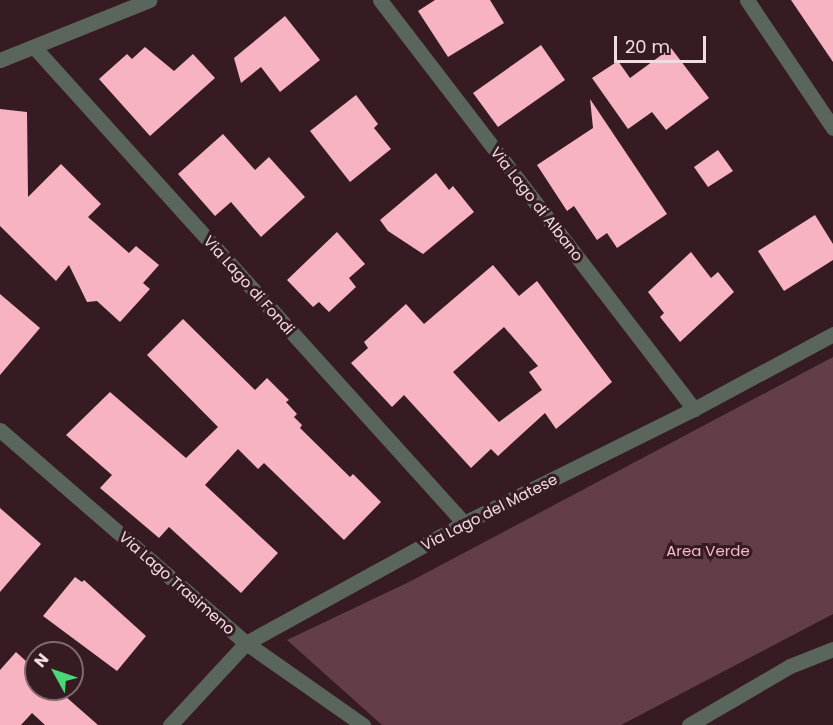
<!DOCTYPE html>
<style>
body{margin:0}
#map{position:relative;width:833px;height:725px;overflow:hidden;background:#361c22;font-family:Poppins,sans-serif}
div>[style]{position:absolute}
.green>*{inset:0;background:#633e46}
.building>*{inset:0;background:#f7b3c1}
.minor>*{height:15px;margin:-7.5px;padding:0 7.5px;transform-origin:7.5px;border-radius:7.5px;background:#5a655c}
.tertiary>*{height:15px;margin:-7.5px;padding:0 7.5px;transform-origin:7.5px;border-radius:7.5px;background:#5a655c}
span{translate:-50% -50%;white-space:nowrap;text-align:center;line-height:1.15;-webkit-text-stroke:6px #361c22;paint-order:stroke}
.street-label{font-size:15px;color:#f1dde1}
.park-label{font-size:15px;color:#f5bcc7}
.north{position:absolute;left:24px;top:641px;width:60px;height:60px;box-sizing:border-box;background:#361c22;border:2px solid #81696e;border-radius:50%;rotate:310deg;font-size:16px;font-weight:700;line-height:24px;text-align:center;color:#f1dde1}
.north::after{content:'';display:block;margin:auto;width:21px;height:27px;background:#4bd677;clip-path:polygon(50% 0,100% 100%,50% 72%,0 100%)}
.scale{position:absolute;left:614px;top:36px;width:92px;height:27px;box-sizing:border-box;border:3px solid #f1dde1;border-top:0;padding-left:8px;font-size:18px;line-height:21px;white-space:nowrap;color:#f1dde1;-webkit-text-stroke:4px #361c22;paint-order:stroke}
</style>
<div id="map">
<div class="green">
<div style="clip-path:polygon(833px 357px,833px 614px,621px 725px,382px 725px,287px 640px,409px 582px)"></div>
</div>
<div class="building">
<div style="clip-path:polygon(435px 0,490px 0,504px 23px,448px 57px,418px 11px)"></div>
<div style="clip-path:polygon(791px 0,833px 0,833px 62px)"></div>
<div style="clip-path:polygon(285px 16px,320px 60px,280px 92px,261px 67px,241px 83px,234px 58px)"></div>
<div style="clip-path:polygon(541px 45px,565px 80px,498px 127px,473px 93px)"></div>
<div style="clip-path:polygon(145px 47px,174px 71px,193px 54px,215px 78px,150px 136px,99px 79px,127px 54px,132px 59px)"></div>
<div style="clip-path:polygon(671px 48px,709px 98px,666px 130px,652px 112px,628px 129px,592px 78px,618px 61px,630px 78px)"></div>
<div style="clip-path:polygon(356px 95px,378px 124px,374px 128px,391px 149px,350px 182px,310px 131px)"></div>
<div style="clip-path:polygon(590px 99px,667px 214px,617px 248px,607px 233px,597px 240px,574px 206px,567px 211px,537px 165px,593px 128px)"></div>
<div style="clip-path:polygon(0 109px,27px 112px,28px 197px,61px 164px,101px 204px,88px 217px,129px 253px,136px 246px,159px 265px,143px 283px,150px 289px,120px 322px,97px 301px,87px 302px,69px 265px,56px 281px,0 226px)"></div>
<div style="clip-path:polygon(223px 134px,255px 170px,269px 157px,305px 197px,261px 237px,231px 202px,215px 216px,178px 174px)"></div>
<div style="clip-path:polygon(718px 150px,733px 171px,708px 187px,694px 167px)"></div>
<div style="clip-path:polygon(436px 173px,449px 190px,453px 186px,474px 212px,423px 254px,388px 231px,380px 220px)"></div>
<div style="clip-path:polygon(815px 215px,833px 244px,833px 260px,784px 291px,758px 251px)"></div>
<div style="clip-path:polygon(337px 232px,365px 264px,349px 278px,356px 287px,329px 312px,319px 302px,313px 307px,287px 280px)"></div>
<div style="clip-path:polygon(691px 252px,711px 278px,718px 272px,734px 292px,680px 342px,660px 317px,664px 313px,648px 292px)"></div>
<div style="clip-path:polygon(evenodd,493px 265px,519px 296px,537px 281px,612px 382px,556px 429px,545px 413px,498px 456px,491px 449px,471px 468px,404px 395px,392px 407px,351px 363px,368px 348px,364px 342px,406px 304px,424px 324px,493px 265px,504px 327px,538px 366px,529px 372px,542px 390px,499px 422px,453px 372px,504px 327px)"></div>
<div style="clip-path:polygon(0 294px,40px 328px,0 375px)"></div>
<div style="clip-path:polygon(183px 319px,255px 390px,267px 378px,289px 400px,286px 402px,297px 414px,294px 417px,302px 425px,300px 428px,350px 477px,353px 474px,381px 502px,344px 540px,264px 463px,258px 469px,238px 449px,205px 485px,278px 553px,241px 593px,169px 527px,159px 538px,100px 488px,112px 475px,66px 435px,110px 392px,186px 458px,218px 427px,147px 355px)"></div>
<div style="clip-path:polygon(0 508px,41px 544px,0 592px)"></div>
<div style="clip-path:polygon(75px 577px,82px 582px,84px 580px,146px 636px,117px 671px,43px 616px)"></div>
<div style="clip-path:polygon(16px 652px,36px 670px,36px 689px,57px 689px,98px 725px,45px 725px,32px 713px,21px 725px,0 725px,0 670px)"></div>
</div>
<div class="minor">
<div style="left:380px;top:0;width:516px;rotate:52.49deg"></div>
<div style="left:747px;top:0;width:154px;rotate:56.1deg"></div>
<div style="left:34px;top:47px;width:641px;rotate:47.91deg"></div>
<div style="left:0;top:430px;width:325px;rotate:40.9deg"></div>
<div style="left:246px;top:643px;width:143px;rotate:35deg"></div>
<div style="left:170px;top:725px;width:112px;rotate:-47.2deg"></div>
<div style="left:246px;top:643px;width:249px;rotate:-28.8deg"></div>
<div style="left:464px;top:523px;width:257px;rotate:-26.4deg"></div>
<div style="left:694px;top:409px;width:158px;rotate:-28.3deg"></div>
<div style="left:689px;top:725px;width:117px;rotate:-30.3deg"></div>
<div style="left:790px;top:666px;width:46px;rotate:-21.6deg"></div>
</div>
<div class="tertiary">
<div style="left:0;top:60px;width:161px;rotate:-21.9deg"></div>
</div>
<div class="street-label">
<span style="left:537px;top:204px;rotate:52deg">Via Lago di Albano</span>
<span style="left:249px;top:285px;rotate:48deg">Via Lago di Fondi</span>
<span style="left:489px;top:512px;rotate:-27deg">Via Lago del Matese</span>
<span style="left:177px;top:583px;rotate:41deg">Via Lago Trasimeno</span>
</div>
<div class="park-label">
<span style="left:708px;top:551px">Area Verde</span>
</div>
<div class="north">N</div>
<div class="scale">20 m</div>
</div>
